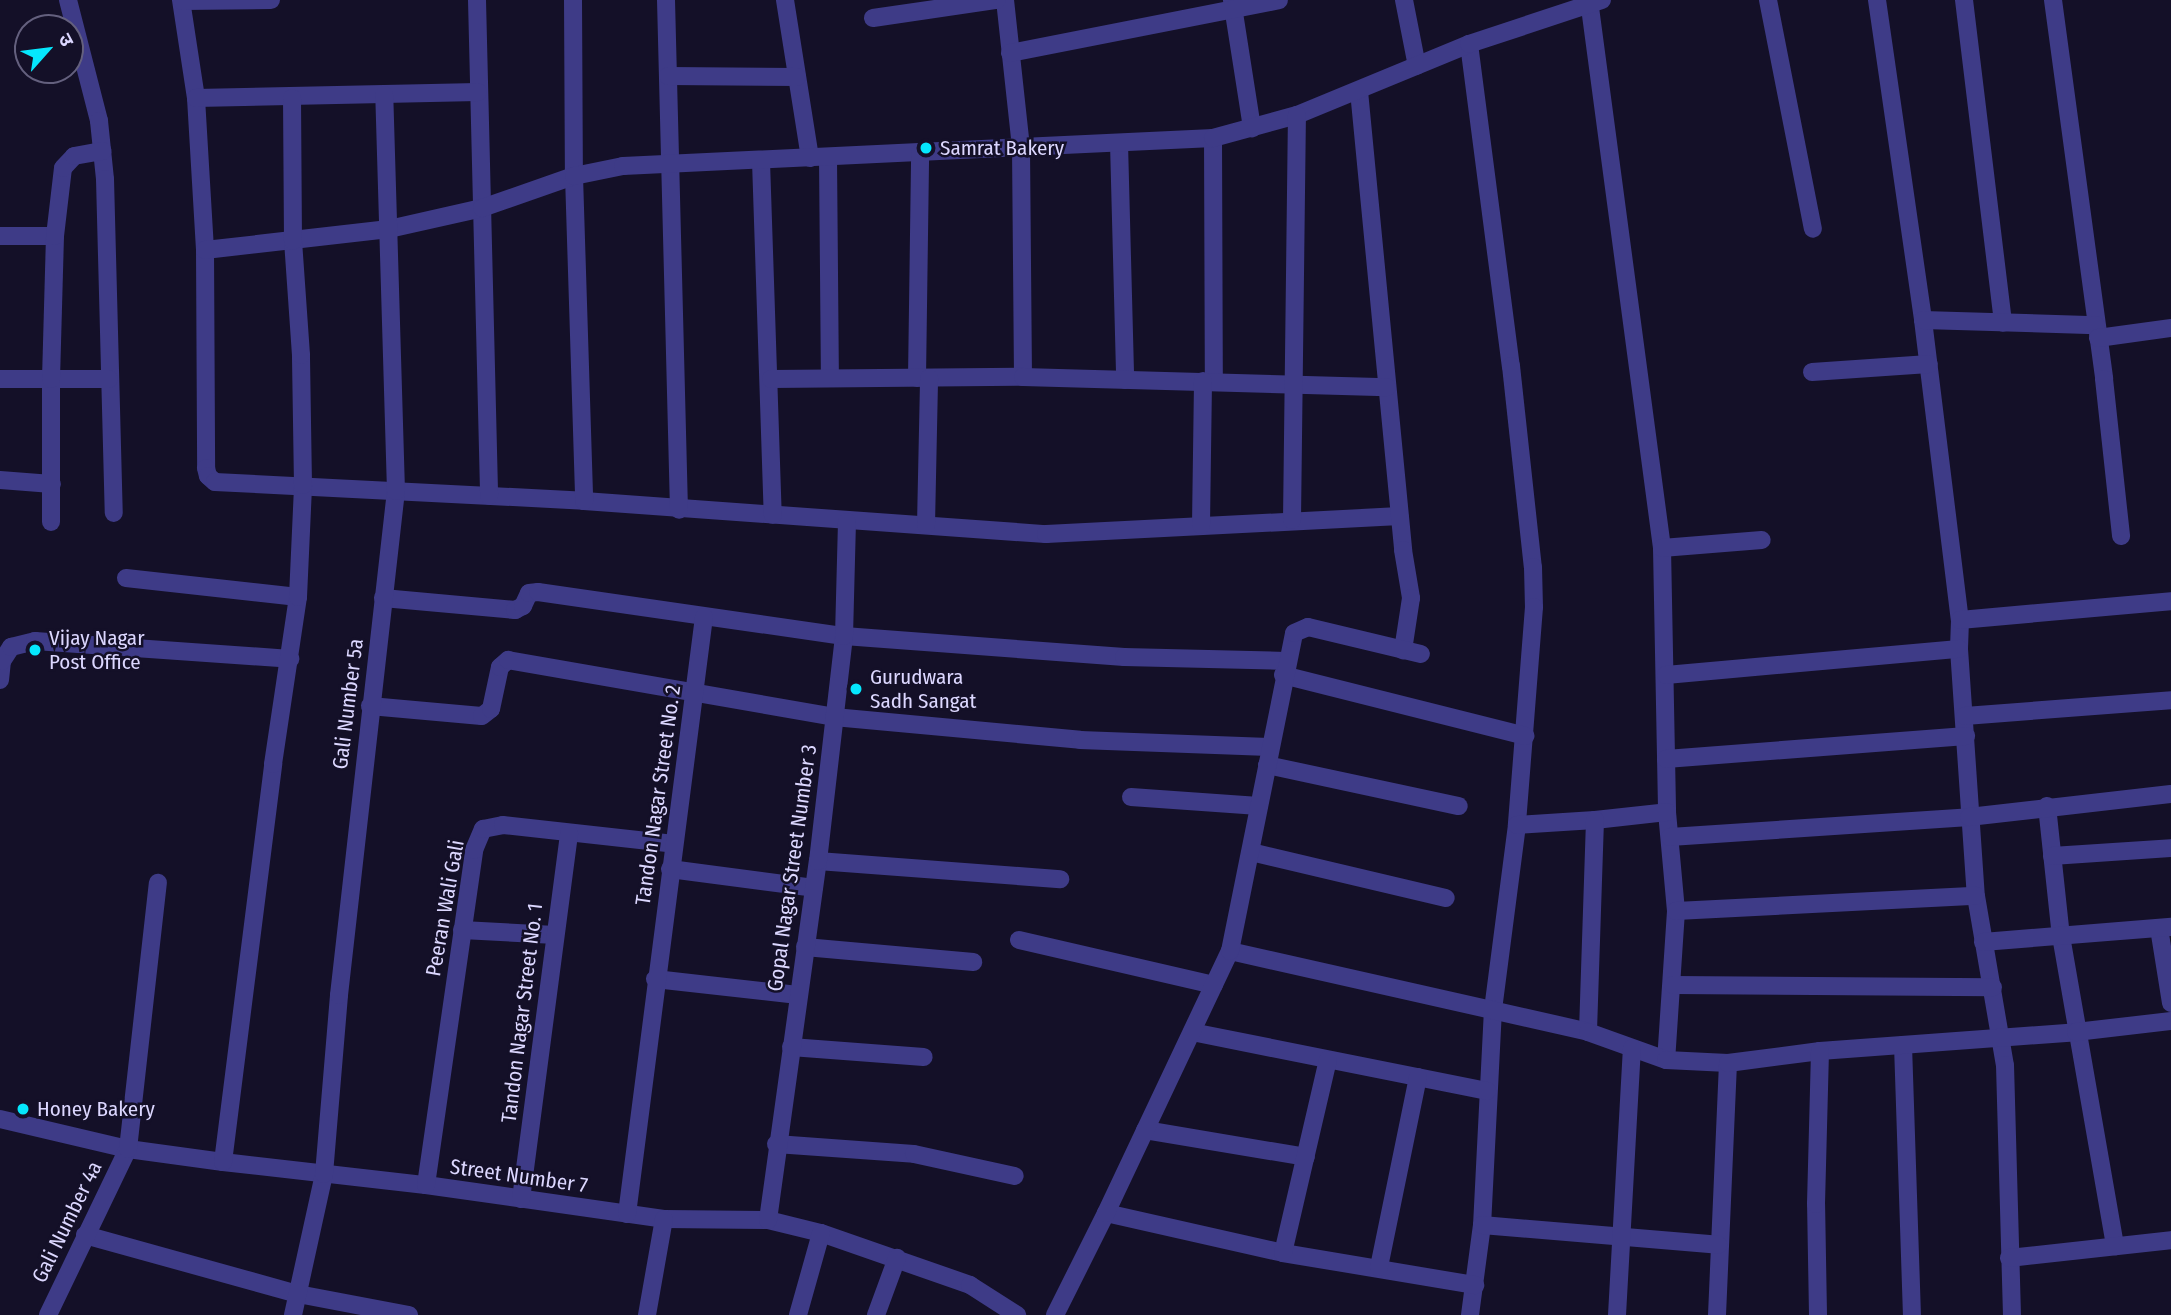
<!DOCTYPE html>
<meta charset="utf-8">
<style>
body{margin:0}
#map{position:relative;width:2171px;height:1315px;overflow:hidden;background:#141028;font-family:"Fira Sans Condensed","Noto Sans Devanagari",sans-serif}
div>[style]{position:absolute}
.street>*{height:18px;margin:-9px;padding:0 9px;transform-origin:9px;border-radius:9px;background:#3e3b87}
.dots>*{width:19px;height:19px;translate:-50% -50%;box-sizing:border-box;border:4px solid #141028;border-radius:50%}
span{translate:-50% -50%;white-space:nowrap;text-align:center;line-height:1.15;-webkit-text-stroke:5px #141028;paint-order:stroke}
.poi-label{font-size:21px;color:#dcd7ff}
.left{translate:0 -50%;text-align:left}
.street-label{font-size:21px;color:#dcd7ff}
.north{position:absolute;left:14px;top:14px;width:70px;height:70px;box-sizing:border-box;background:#141028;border:2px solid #64607e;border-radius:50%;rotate:62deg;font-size:19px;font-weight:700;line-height:28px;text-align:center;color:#dcd7ff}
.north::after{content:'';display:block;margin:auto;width:24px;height:32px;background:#05e7fd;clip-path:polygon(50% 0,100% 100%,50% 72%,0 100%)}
</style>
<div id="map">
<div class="street">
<div style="left:68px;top:0;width:125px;rotate:75.6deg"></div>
<div style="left:99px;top:121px;width:58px;rotate:84.1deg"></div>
<div style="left:105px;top:179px;width:334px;rotate:88.5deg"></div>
<div style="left:181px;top:0;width:99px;rotate:81.3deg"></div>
<div style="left:196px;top:98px;width:152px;rotate:86.6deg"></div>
<div style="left:205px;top:250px;width:218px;rotate:89.7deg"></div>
<div style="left:206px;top:468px;width:8px;rotate:76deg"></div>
<div style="left:208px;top:476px;width:9px;rotate:41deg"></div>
<div style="left:215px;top:482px;width:369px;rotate:2.9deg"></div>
<div style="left:584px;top:501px;width:463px;rotate:4.1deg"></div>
<div style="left:1046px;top:534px;width:354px;rotate:-2.9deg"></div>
<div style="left:477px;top:0;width:496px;rotate:88.6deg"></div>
<div style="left:573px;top:0;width:176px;rotate:89.7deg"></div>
<div style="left:574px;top:176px;width:325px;rotate:88.2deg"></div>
<div style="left:666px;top:0;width:510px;rotate:88.54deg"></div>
<div style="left:785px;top:0;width:160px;rotate:81deg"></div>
<div style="left:1005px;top:0;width:149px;rotate:83.8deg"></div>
<div style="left:1021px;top:148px;width:229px;rotate:89.5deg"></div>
<div style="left:1232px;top:0;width:130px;rotate:81.1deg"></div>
<div style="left:1404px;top:0;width:67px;rotate:78.9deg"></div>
<div style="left:1589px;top:0;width:553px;rotate:82.41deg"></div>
<div style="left:1662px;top:548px;width:264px;rotate:88.9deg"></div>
<div style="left:1667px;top:812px;width:99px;rotate:84.8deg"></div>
<div style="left:1676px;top:911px;width:149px;rotate:93.8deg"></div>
<div style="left:1768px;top:0;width:233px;rotate:78.9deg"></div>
<div style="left:1877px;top:0;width:323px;rotate:81.8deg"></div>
<div style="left:1923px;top:320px;width:302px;rotate:83deg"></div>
<div style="left:1960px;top:620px;width:29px;rotate:92deg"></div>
<div style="left:1959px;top:649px;width:248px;rotate:86.1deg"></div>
<div style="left:1976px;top:896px;width:171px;rotate:80.3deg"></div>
<div style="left:2005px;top:1065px;width:250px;rotate:88.4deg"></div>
<div style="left:1964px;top:0;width:325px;rotate:83.1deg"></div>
<div style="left:2053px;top:0;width:382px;rotate:82.3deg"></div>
<div style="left:2104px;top:379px;width:158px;rotate:83.8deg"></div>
<div style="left:182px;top:1px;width:89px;rotate:-0.6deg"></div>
<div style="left:873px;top:18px;width:125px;rotate:-8.3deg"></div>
<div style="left:1469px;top:44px;width:325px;rotate:82.6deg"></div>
<div style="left:1511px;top:366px;width:202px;rotate:83.8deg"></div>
<div style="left:1533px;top:567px;width:40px;rotate:88.6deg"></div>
<div style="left:1534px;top:607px;width:219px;rotate:94.5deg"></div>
<div style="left:1517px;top:825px;width:186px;rotate:97.4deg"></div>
<div style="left:1493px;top:1009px;width:216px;rotate:92.9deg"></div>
<div style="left:1482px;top:1225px;width:91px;rotate:97.6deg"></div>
<div style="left:1010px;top:53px;width:274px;rotate:-11.1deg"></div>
<div style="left:668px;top:76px;width:129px;rotate:0.4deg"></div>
<div style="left:1359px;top:91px;width:461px;rotate:84.5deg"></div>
<div style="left:1403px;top:550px;width:49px;rotate:80.5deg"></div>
<div style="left:1411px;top:598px;width:53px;rotate:98.7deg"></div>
<div style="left:196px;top:98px;width:282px;rotate:-1.2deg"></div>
<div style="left:1213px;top:138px;width:243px;rotate:89.8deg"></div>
<div style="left:1119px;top:143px;width:237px;rotate:88.5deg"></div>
<div style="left:828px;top:158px;width:219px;rotate:89.5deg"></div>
<div style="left:761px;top:161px;width:354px;rotate:88.1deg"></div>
<div style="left:0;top:236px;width:55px"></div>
<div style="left:205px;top:250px;width:185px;rotate:-6.5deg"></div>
<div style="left:389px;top:229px;width:95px;rotate:-12.7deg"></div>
<div style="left:482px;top:208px;width:97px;rotate:-19.2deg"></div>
<div style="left:574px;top:176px;width:50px;rotate:-11.5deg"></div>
<div style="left:623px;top:166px;width:591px;rotate:-2.72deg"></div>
<div style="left:1213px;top:138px;width:87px;rotate:-15.3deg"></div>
<div style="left:1297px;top:115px;width:186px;rotate:-22.4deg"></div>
<div style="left:1469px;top:44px;width:140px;rotate:-18.3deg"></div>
<div style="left:1923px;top:320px;width:173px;rotate:1.7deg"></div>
<div style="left:2098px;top:338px;width:74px;rotate:-7.8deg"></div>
<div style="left:1812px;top:372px;width:117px;rotate:-3.9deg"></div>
<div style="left:917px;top:378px;width:225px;rotate:-89.2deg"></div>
<div style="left:0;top:379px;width:109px"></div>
<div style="left:771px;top:379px;width:252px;rotate:-0.5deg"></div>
<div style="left:1023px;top:377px;width:364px;rotate:1.6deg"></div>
<div style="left:0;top:480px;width:52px;rotate:4.4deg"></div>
<div style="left:1292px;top:520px;width:405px;rotate:-89.3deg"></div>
<div style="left:51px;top:522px;width:143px;rotate:-90deg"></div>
<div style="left:51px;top:379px;width:143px;rotate:-88.4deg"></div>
<div style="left:55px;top:236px;width:68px;rotate:-83.3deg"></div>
<div style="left:63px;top:168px;width:16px;rotate:-47deg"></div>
<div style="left:74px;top:156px;width:29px;rotate:-10deg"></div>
<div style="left:926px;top:525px;width:147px;rotate:-88.8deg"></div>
<div style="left:1201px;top:525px;width:144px;rotate:-89.2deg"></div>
<div style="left:1662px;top:548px;width:100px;rotate:-4.6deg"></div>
<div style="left:126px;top:578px;width:173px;rotate:6.3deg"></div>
<div style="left:383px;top:598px;width:133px;rotate:5.2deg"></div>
<div style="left:515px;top:610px;width:9px;rotate:-27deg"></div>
<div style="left:523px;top:606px;width:14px;rotate:-65deg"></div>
<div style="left:529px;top:593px;width:9px;rotate:-6deg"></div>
<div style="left:538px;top:592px;width:309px;rotate:8.2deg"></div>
<div style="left:844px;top:636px;width:281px;rotate:4.3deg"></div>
<div style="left:1124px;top:657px;width:162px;rotate:1.4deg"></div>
<div style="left:1960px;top:620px;width:212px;rotate:-5.1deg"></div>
<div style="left:1283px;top:675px;width:250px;rotate:14.1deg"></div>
<div style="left:1666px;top:675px;width:294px;rotate:-5.1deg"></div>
<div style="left:0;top:680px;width:19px;rotate:-84deg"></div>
<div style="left:2px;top:661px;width:17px;rotate:-57deg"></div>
<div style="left:11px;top:647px;width:25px;rotate:-14deg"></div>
<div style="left:35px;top:641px;width:256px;rotate:4deg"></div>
<div style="left:370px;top:706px;width:112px;rotate:5.1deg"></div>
<div style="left:482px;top:716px;width:11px;rotate:-38deg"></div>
<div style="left:491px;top:709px;width:43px;rotate:-77.9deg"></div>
<div style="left:500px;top:667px;width:11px;rotate:-41deg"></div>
<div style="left:508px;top:660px;width:331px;rotate:9.9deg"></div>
<div style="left:834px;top:717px;width:247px;rotate:5.3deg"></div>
<div style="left:1080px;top:740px;width:189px;rotate:2.1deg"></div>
<div style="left:1965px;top:716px;width:207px;rotate:-4.4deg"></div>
<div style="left:1666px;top:759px;width:301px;rotate:-4.4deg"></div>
<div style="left:1267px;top:765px;width:196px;rotate:12.1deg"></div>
<div style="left:1131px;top:797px;width:128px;rotate:4deg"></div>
<div style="left:2047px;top:806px;width:131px;rotate:83.9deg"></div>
<div style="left:2061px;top:936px;width:315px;rotate:80.1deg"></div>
<div style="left:1595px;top:820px;width:72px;rotate:-6.3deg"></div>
<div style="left:1517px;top:825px;width:78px;rotate:-3.7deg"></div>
<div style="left:1595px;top:820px;width:212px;rotate:91.9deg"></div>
<div style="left:1670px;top:837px;width:300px;rotate:-3.8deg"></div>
<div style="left:1969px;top:817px;width:203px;rotate:-6.5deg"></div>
<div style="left:1251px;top:852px;width:200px;rotate:13.3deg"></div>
<div style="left:2052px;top:856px;width:119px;rotate:-3.8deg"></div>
<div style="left:818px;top:861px;width:243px;rotate:4.3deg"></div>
<div style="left:670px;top:869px;width:145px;rotate:7.5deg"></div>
<div style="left:1676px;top:911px;width:300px;rotate:-2.9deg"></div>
<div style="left:2159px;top:928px;width:76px;rotate:80.9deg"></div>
<div style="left:462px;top:930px;width:93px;rotate:3.1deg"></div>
<div style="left:1019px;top:940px;width:200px;rotate:13deg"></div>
<div style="left:1983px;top:942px;width:189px;rotate:-4.6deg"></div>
<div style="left:805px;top:947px;width:169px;rotate:5.1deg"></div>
<div style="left:1230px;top:951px;width:367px;rotate:12.7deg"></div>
<div style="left:1588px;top:1032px;width:83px;rotate:19.7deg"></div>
<div style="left:1666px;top:1060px;width:62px;rotate:2.8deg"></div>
<div style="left:1728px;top:1063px;width:252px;rotate:92.5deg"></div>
<div style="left:655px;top:979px;width:144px;rotate:6.4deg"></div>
<div style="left:1673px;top:985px;width:320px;rotate:0.4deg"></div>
<div style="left:1192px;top:1032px;width:301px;rotate:11.3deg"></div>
<div style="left:1903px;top:1045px;width:270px;rotate:88.1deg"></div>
<div style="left:791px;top:1047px;width:133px;rotate:4.3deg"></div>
<div style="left:1728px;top:1063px;width:93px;rotate:-7.4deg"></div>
<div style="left:1820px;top:1051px;width:257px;rotate:-4.2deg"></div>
<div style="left:2076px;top:1032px;width:96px;rotate:-6.6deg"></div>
<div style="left:0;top:1119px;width:131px;rotate:13.2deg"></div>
<div style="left:128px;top:1149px;width:96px;rotate:7.8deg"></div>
<div style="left:223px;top:1162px;width:204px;rotate:6.5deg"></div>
<div style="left:426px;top:1185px;width:240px;rotate:8.1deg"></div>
<div style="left:664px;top:1219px;width:104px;rotate:0.6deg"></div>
<div style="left:768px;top:1220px;width:55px;rotate:13.8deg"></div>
<div style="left:821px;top:1233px;width:158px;rotate:19.2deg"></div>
<div style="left:970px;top:1285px;width:56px;rotate:32.6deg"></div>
<div style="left:1145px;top:1130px;width:163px;rotate:9.5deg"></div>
<div style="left:776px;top:1144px;width:138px;rotate:4.1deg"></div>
<div style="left:914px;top:1154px;width:103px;rotate:12.3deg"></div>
<div style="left:223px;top:1162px;width:401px;rotate:-82.8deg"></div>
<div style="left:273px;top:764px;width:169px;rotate:-81.5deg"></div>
<div style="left:298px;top:597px;width:112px;rotate:-87.4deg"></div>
<div style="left:303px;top:485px;width:130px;rotate:-90.9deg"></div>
<div style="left:301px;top:355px;width:114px;rotate:-94deg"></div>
<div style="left:293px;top:241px;width:143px;rotate:-90.4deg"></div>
<div style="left:426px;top:1185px;width:338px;rotate:-81.8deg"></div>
<div style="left:474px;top:850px;width:23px;rotate:-67deg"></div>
<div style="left:483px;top:829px;width:20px;rotate:-11deg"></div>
<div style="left:503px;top:825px;width:172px;rotate:6.3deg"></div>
<div style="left:521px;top:1199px;width:369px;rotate:-82.5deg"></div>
<div style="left:1106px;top:1213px;width:181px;rotate:12.7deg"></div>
<div style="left:1283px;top:1253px;width:195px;rotate:9.5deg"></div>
<div style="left:627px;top:1214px;width:602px;rotate:-82.65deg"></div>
<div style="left:768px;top:1220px;width:362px;rotate:-82.1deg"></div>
<div style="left:818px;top:861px;width:226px;rotate:-83.4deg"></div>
<div style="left:844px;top:636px;width:114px;rotate:-88.5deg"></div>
<div style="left:1482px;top:1225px;width:237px;rotate:4.8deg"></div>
<div style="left:85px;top:1235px;width:221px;rotate:15.5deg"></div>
<div style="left:298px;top:1294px;width:113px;rotate:10.7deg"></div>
<div style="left:1283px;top:1253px;width:198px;rotate:-76.9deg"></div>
<div style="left:2009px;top:1258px;width:163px;rotate:-6.3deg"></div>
<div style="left:1379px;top:1267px;width:194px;rotate:-78.4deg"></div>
<div style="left:48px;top:1315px;width:184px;rotate:-64.3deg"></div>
<div style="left:128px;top:1149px;width:268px;rotate:-83.6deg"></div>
<div style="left:293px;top:1315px;width:144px;rotate:-77.6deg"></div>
<div style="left:324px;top:1174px;width:180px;rotate:-85.2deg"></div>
<div style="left:339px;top:995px;width:507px;rotate:-83.55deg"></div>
<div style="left:396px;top:491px;width:396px;rotate:-91.7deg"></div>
<div style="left:647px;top:1315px;width:97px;rotate:-80deg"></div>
<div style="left:798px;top:1315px;width:85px;rotate:-74.3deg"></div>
<div style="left:876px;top:1315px;width:61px;rotate:-69.8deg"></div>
<div style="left:1055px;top:1315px;width:114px;rotate:-63.4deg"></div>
<div style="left:1106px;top:1213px;width:290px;rotate:-64.7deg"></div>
<div style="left:1230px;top:951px;width:324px;rotate:-78.6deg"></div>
<div style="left:1294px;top:633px;width:15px;rotate:-23deg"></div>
<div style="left:1308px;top:627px;width:116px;rotate:13.4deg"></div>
<div style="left:1617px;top:1315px;width:267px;rotate:-86.8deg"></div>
<div style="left:1818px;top:1315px;width:111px;rotate:-91deg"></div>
<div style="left:1816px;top:1204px;width:153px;rotate:-88.5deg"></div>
</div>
<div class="dots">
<div style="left:926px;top:148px;background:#05e7fd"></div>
<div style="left:35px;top:650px;background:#05e7fd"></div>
<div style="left:856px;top:689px;background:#05e7fd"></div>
<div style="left:23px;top:1109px;background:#05e7fd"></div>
</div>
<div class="poi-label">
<span class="left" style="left:940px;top:148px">Samrat Bakery</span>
<span class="left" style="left:49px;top:650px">Vijay Nagar<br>Post Office</span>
<span class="left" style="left:870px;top:689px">Gurudwara<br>Sadh Sangat</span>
<span class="left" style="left:37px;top:1109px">Honey Bakery</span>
</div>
<div class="street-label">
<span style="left:348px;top:704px;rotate:-83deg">Gali Number 5a</span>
<span style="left:658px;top:795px;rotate:-82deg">Tandon Nagar Street No. 2</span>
<span style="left:792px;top:868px;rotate:-82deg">Gopal Nagar Street Number 3</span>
<span style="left:445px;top:908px;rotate:-80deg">Peeran Wali Gali</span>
<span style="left:522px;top:1013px;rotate:-83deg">Tandon Nagar Street No. 1</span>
<span style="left:519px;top:1176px;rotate:8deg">Street Number 7</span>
<span style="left:67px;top:1222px;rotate:-64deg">Gali Number 4a</span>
</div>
<div class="north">उ</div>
</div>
